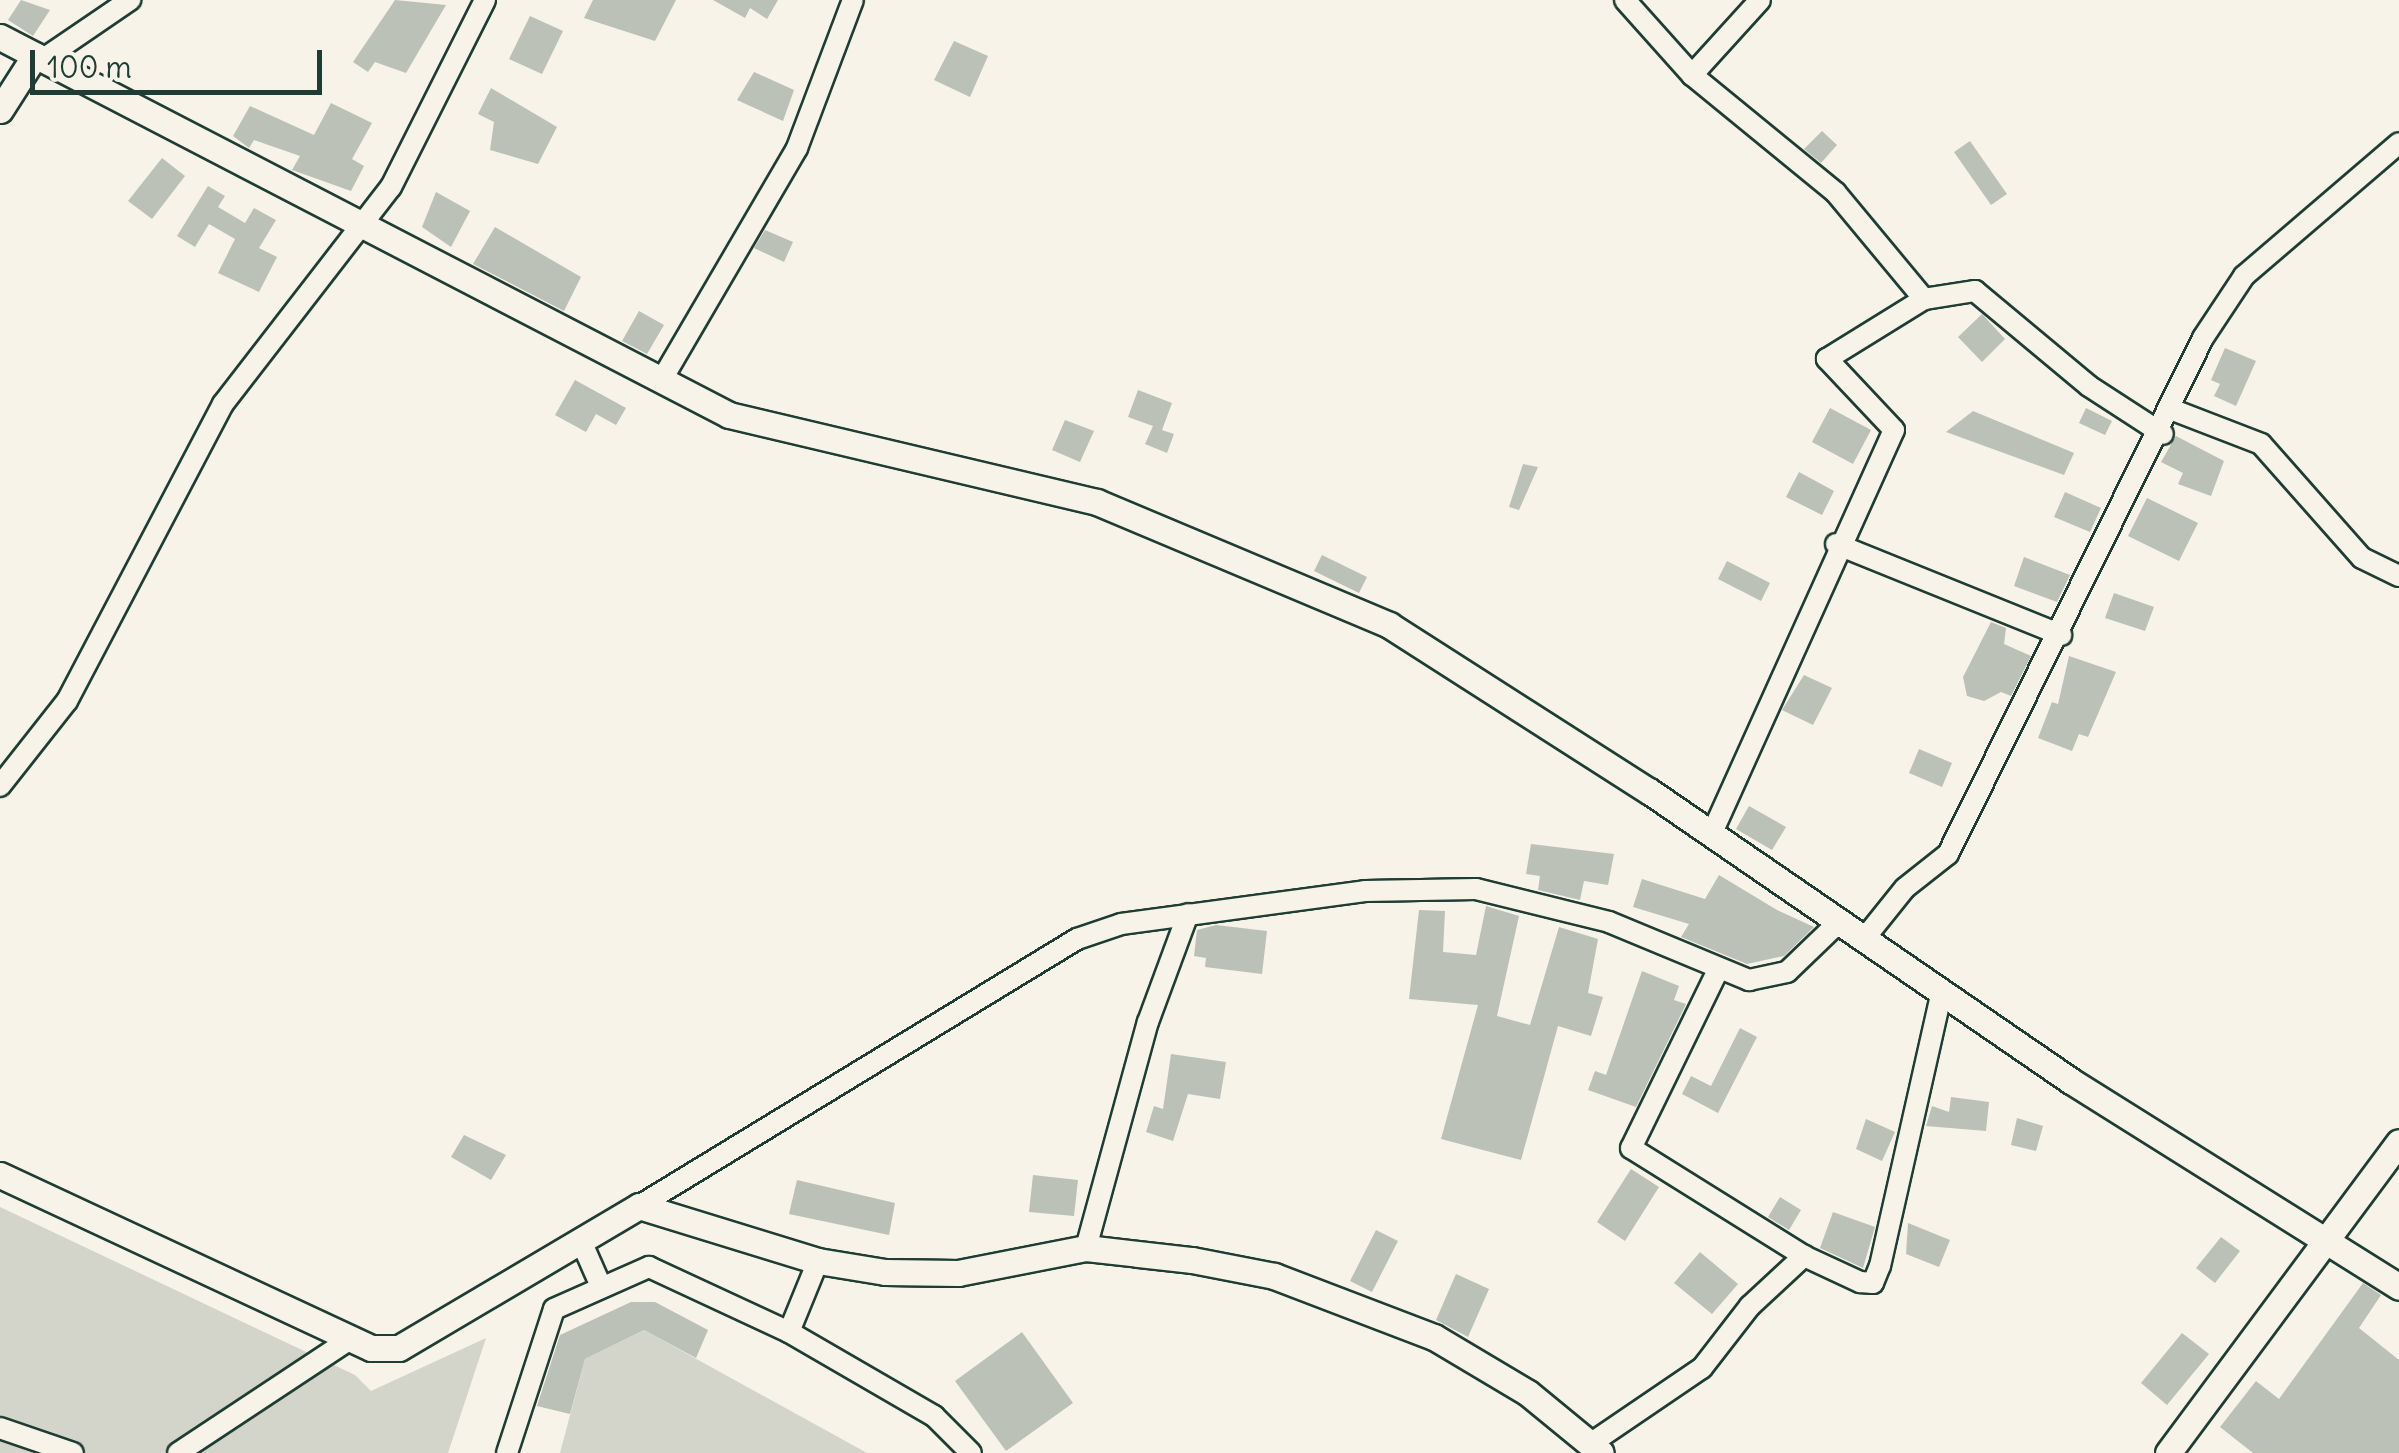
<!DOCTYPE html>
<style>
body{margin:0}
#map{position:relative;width:2399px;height:1453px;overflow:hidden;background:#f7f3e8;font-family:Delius,sans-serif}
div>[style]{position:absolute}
.green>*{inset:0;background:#d3d5ca}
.building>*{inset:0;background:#bbc1b6}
.roads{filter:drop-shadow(2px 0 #1f3d34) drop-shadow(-2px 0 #1f3d34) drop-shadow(0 2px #1f3d34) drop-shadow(0 -2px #1f3d34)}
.minor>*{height:20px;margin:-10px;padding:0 10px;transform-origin:10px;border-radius:10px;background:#f7f3e8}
.tertiary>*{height:25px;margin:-12.5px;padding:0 12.5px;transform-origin:12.5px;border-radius:12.5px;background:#f7f3e8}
span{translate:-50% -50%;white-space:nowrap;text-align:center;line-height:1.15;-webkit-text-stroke:9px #f7f3e8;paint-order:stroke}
.scale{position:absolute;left:30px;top:50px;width:292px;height:45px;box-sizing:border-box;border:5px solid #1f3d34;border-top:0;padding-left:12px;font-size:30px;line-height:35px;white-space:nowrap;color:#1f3d34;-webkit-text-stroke:8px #f7f3e8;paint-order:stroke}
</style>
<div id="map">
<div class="green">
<div style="clip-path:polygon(0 1207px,355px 1375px,371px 1391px,486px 1338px,448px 1453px,0 1453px)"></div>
<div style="clip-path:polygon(644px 1330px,867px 1453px,560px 1453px,585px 1359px)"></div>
</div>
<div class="building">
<div style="clip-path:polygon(21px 0,50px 10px,33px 36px,8px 20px)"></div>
<div style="clip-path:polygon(395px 0,446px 5px,406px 73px,375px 62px,368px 72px,353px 62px)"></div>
<div style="clip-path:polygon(593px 0,676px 0,655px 41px,584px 18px)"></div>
<div style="clip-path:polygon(713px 0,778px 0,767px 19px,750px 8px,745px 18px)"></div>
<div style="clip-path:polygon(530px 16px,563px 31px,542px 74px,509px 59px)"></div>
<div style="clip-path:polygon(954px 41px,988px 56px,970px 97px,934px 80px)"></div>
<div style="clip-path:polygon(754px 72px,794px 90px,783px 121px,737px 100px)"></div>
<div style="clip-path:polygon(491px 88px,557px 127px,538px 164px,490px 150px,494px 122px,478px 114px)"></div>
<div style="clip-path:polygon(331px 103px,372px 123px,352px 159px,364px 166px,351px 191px,292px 170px,300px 156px,254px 140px,249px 148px,233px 136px,250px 106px,314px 135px)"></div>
<div style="clip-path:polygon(1822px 131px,1837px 145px,1821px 163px,1804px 149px)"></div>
<div style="clip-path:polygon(1970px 141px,2007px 194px,1991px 205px,1954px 152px)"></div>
<div style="clip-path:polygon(162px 158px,185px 176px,152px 219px,128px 201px)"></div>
<div style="clip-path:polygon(208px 186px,225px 196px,218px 207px,245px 223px,254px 208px,276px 220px,259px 248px,277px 257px,259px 292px,218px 273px,235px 239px,209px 224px,195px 247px,177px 236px)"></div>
<div style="clip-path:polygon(436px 192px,470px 211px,451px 247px,422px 227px)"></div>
<div style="clip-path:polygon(495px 227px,581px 277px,564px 311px,473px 264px)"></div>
<div style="clip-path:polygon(765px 230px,793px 242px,784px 262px,754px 248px)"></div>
<div style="clip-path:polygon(639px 311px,664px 325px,647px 354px,622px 341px)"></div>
<div style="clip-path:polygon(1982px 314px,2005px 339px,1982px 362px,1958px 337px)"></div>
<div style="clip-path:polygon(2225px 348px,2256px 361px,2236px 406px,2214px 396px,2220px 384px,2211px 380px)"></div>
<div style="clip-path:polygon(575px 380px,626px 408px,616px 425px,596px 414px,586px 432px,555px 415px)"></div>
<div style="clip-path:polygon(1138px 390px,1172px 403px,1162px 430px,1174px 434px,1167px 453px,1145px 444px,1153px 426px,1128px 417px)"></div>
<div style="clip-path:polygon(1830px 408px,1871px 430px,1853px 464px,1812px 442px)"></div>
<div style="clip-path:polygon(2086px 408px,2112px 421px,2105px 435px,2079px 423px)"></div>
<div style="clip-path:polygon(1973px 411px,2074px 453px,2064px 475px,1946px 432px)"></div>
<div style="clip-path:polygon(1065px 420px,1094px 431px,1080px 462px,1052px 450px)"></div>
<div style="clip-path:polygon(2176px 436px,2224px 461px,2211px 496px,2178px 484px,2183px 473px,2161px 462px)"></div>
<div style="clip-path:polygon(1523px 464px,1538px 467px,1519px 510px,1509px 507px)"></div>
<div style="clip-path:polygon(1799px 472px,1834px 491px,1822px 515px,1786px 497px)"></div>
<div style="clip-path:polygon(2065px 492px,2101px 508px,2090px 532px,2054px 517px)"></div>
<div style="clip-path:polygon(2147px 498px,2198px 523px,2179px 561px,2128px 536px)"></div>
<div style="clip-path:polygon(1322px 555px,1367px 577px,1359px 593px,1314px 571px)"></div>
<div style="clip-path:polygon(2024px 557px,2070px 575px,2057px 602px,2014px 586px)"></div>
<div style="clip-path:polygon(1727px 561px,1770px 583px,1761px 601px,1718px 579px)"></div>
<div style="clip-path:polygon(2114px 593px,2154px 607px,2145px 631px,2105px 618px)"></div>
<div style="clip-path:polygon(1991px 622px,2006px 628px,2004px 644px,2031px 656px,2011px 696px,2001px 692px,1984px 701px,1967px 696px,1963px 677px)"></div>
<div style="clip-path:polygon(2069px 656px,2116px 672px,2088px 737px,2079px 734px,2072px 751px,2038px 738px,2052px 702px,2058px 704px)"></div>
<div style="clip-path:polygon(1804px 675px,1832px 688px,1813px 725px,1782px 710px)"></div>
<div style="clip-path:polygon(1919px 749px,1952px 763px,1942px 787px,1909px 773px)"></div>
<div style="clip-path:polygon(1749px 806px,1786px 827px,1772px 850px,1736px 829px)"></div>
<div style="clip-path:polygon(1531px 844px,1614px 854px,1608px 885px,1584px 881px,1580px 900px,1538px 890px,1540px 876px,1526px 874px)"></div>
<div style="clip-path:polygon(1719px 875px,1777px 910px,1814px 927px,1784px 956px,1747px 964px,1681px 937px,1689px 924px,1633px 907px,1642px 879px,1705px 899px)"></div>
<div style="clip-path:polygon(1486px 906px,1519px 916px,1497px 1016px,1530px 1025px,1559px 927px,1598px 939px,1588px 993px,1603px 997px,1591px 1036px,1558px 1026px,1521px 1160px,1441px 1139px,1478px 1005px,1409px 999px,1419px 910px,1445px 911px,1443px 952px,1476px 955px)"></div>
<div style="clip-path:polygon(1216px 925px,1267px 931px,1262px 974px,1205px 967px,1206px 958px,1194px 956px,1197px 930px)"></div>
<div style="clip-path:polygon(1642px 971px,1679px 986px,1674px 1000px,1686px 1004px,1636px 1107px,1588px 1090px,1595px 1071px,1606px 1075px)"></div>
<div style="clip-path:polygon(1740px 1028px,1757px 1037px,1718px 1113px,1682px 1094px,1691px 1076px,1711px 1086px)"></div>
<div style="clip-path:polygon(1171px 1054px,1226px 1062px,1220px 1099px,1188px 1094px,1173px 1141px,1146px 1132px,1154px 1106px,1163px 1109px)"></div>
<div style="clip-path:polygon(1951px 1097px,1989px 1102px,1986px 1131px,1926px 1126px,1932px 1106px,1949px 1112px)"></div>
<div style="clip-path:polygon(2017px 1118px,2043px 1126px,2036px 1151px,2011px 1145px)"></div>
<div style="clip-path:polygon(1866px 1119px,1895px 1132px,1882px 1161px,1856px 1149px)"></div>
<div style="clip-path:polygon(464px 1135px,506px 1155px,491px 1180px,451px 1157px)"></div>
<div style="clip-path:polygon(1631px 1169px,1659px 1187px,1625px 1241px,1597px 1222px)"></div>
<div style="clip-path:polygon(1033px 1175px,1078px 1180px,1074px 1216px,1029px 1212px)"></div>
<div style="clip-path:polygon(797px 1180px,895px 1203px,889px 1235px,789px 1214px)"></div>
<div style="clip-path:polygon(1780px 1197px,1801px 1210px,1789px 1230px,1768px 1217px)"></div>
<div style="clip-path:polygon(1833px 1212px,1875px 1227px,1863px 1268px,1820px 1248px)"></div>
<div style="clip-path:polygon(1908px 1223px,1950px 1240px,1939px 1267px,1906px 1254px)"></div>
<div style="clip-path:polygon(1376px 1230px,1398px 1241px,1372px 1292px,1350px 1281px)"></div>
<div style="clip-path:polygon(2221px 1237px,2240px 1251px,2215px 1283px,2196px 1268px)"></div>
<div style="clip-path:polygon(1700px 1252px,1738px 1284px,1712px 1314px,1674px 1283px)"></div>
<div style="clip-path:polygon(1456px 1274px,1489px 1289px,1468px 1337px,1436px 1320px)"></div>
<div style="clip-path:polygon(2363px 1283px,2381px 1295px,2359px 1328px,2399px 1360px,2399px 1453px,2253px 1453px,2220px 1427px,2256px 1381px,2279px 1399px)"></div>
<div style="clip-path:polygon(631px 1302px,655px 1302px,708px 1330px,696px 1358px,644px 1330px,585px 1359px,570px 1414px,537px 1406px,560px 1335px)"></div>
<div style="clip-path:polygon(1022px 1332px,1073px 1403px,1006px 1451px,955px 1381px)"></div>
<div style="clip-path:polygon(2182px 1333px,2209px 1354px,2167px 1405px,2141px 1383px)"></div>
</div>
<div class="roads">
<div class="minor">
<div style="left:1625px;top:0;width:101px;rotate:48.2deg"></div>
<div style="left:1692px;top:75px;width:186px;rotate:39.3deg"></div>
<div style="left:1836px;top:193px;width:138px;rotate:50.3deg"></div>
<div style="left:42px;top:60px;width:107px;rotate:-34.3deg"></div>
<div style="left:1692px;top:75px;width:101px;rotate:-47.8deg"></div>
<div style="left:661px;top:381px;width:270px;rotate:-59.7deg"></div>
<div style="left:797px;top:148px;width:158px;rotate:-69.3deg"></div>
<div style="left:2173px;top:410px;width:94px;rotate:21.1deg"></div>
<div style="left:2261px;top:444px;width:152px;rotate:48.5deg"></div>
<div style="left:2362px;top:558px;width:41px;rotate:25.9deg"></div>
<div style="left:1836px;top:544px;width:243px;rotate:22deg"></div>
<div style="left:0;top:786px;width:108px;rotate:-51.8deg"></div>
<div style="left:67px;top:701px;width:335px;rotate:-62.3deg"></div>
<div style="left:223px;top:404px;width:274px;rotate:-52.3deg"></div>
<div style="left:391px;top:187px;width:209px;rotate:-63.3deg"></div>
<div style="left:1712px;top:833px;width:442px;rotate:-65.7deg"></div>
<div style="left:1894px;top:430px;width:98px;rotate:-133.3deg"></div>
<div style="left:1827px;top:359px;width:114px;rotate:-31.7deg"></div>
<div style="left:1924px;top:299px;width:52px;rotate:-8.9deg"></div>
<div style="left:1975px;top:291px;width:148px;rotate:39.8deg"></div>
<div style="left:2089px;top:386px;width:88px;rotate:33deg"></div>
<div style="left:1864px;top:939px;width:65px;rotate:-51.2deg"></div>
<div style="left:1905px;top:888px;width:55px;rotate:-38.3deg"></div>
<div style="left:1948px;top:854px;width:576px;rotate:-63.7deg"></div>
<div style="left:2203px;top:338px;width:74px;rotate:-56.5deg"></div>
<div style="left:2244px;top:276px;width:204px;rotate:-40.6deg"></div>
<div style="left:1717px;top:972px;width:196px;rotate:116deg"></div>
<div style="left:1631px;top:1148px;width:204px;rotate:32deg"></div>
<div style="left:1804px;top:1256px;width:62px;rotate:24.9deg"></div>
<div style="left:1860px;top:1282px;width:13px;rotate:4deg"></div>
<div style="left:1873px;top:1283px;width:18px;rotate:-68deg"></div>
<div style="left:1880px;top:1266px;width:277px;rotate:-77.3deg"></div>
<div style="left:639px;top:1206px;width:513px;rotate:-31.37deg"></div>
<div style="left:1077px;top:939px;width:46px;rotate:-18.8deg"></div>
<div style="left:1121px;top:924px;width:246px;rotate:-7.7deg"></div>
<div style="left:1365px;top:891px;width:111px;rotate:-1deg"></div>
<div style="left:1476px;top:889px;width:137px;rotate:13.9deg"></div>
<div style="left:1609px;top:922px;width:152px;rotate:22.5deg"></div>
<div style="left:1749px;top:980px;width:39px;rotate:-12deg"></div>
<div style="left:1787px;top:972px;width:71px;rotate:-43.9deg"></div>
<div style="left:581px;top:1241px;width:47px;rotate:66.2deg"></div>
<div style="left:1086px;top:1248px;width:234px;rotate:-74.7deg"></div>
<div style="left:1148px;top:1022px;width:115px;rotate:-69.7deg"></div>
<div style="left:789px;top:1332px;width:77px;rotate:-67.8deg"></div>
<div style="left:0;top:1428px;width:77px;rotate:18.9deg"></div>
<div style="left:1593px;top:1442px;width:132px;rotate:-34.2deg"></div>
<div style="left:1702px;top:1368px;width:78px;rotate:-52.3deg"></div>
<div style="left:1750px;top:1306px;width:74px;rotate:-42.8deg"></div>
<div style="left:178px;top:1453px;width:205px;rotate:-33.5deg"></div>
<div style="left:507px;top:1453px;width:151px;rotate:-71.9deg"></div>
<div style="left:554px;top:1309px;width:104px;rotate:-23.9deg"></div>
<div style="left:649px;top:1267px;width:154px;rotate:24.9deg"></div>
<div style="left:789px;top:1332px;width:168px;rotate:30.1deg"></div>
<div style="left:934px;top:1416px;width:52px;rotate:45deg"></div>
</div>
<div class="tertiary">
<div style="left:0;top:37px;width:821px;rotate:27.41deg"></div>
<div style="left:729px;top:415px;width:378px;rotate:13.3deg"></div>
<div style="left:1097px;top:502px;width:317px;rotate:22.8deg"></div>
<div style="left:1389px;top:625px;width:308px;rotate:32.6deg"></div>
<div style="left:1649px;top:791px;width:512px;rotate:34.5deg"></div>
<div style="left:2071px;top:1081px;width:387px;rotate:32.1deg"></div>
<div style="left:0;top:110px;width:65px;rotate:-57.5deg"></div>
<div style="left:0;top:1175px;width:409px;rotate:25deg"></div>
<div style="left:371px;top:1348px;width:28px"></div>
<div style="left:399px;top:1348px;width:279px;rotate:-30.6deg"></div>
<div style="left:639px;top:1206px;width:187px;rotate:17.1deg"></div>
<div style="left:818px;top:1261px;width:68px;rotate:9.3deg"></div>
<div style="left:885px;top:1272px;width:73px;rotate:0.8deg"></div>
<div style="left:958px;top:1273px;width:130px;rotate:-11.1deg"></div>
<div style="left:1086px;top:1248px;width:107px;rotate:6.5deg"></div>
<div style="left:1192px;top:1260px;width:84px;rotate:11deg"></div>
<div style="left:1274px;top:1276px;width:171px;rotate:20.9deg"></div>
<div style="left:1434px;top:1337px;width:109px;rotate:30.8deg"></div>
<div style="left:1528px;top:1393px;width:94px;rotate:39.4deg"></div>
<div style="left:2168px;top:1453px;width:387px;rotate:-53.4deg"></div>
</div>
</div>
<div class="scale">100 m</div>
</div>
